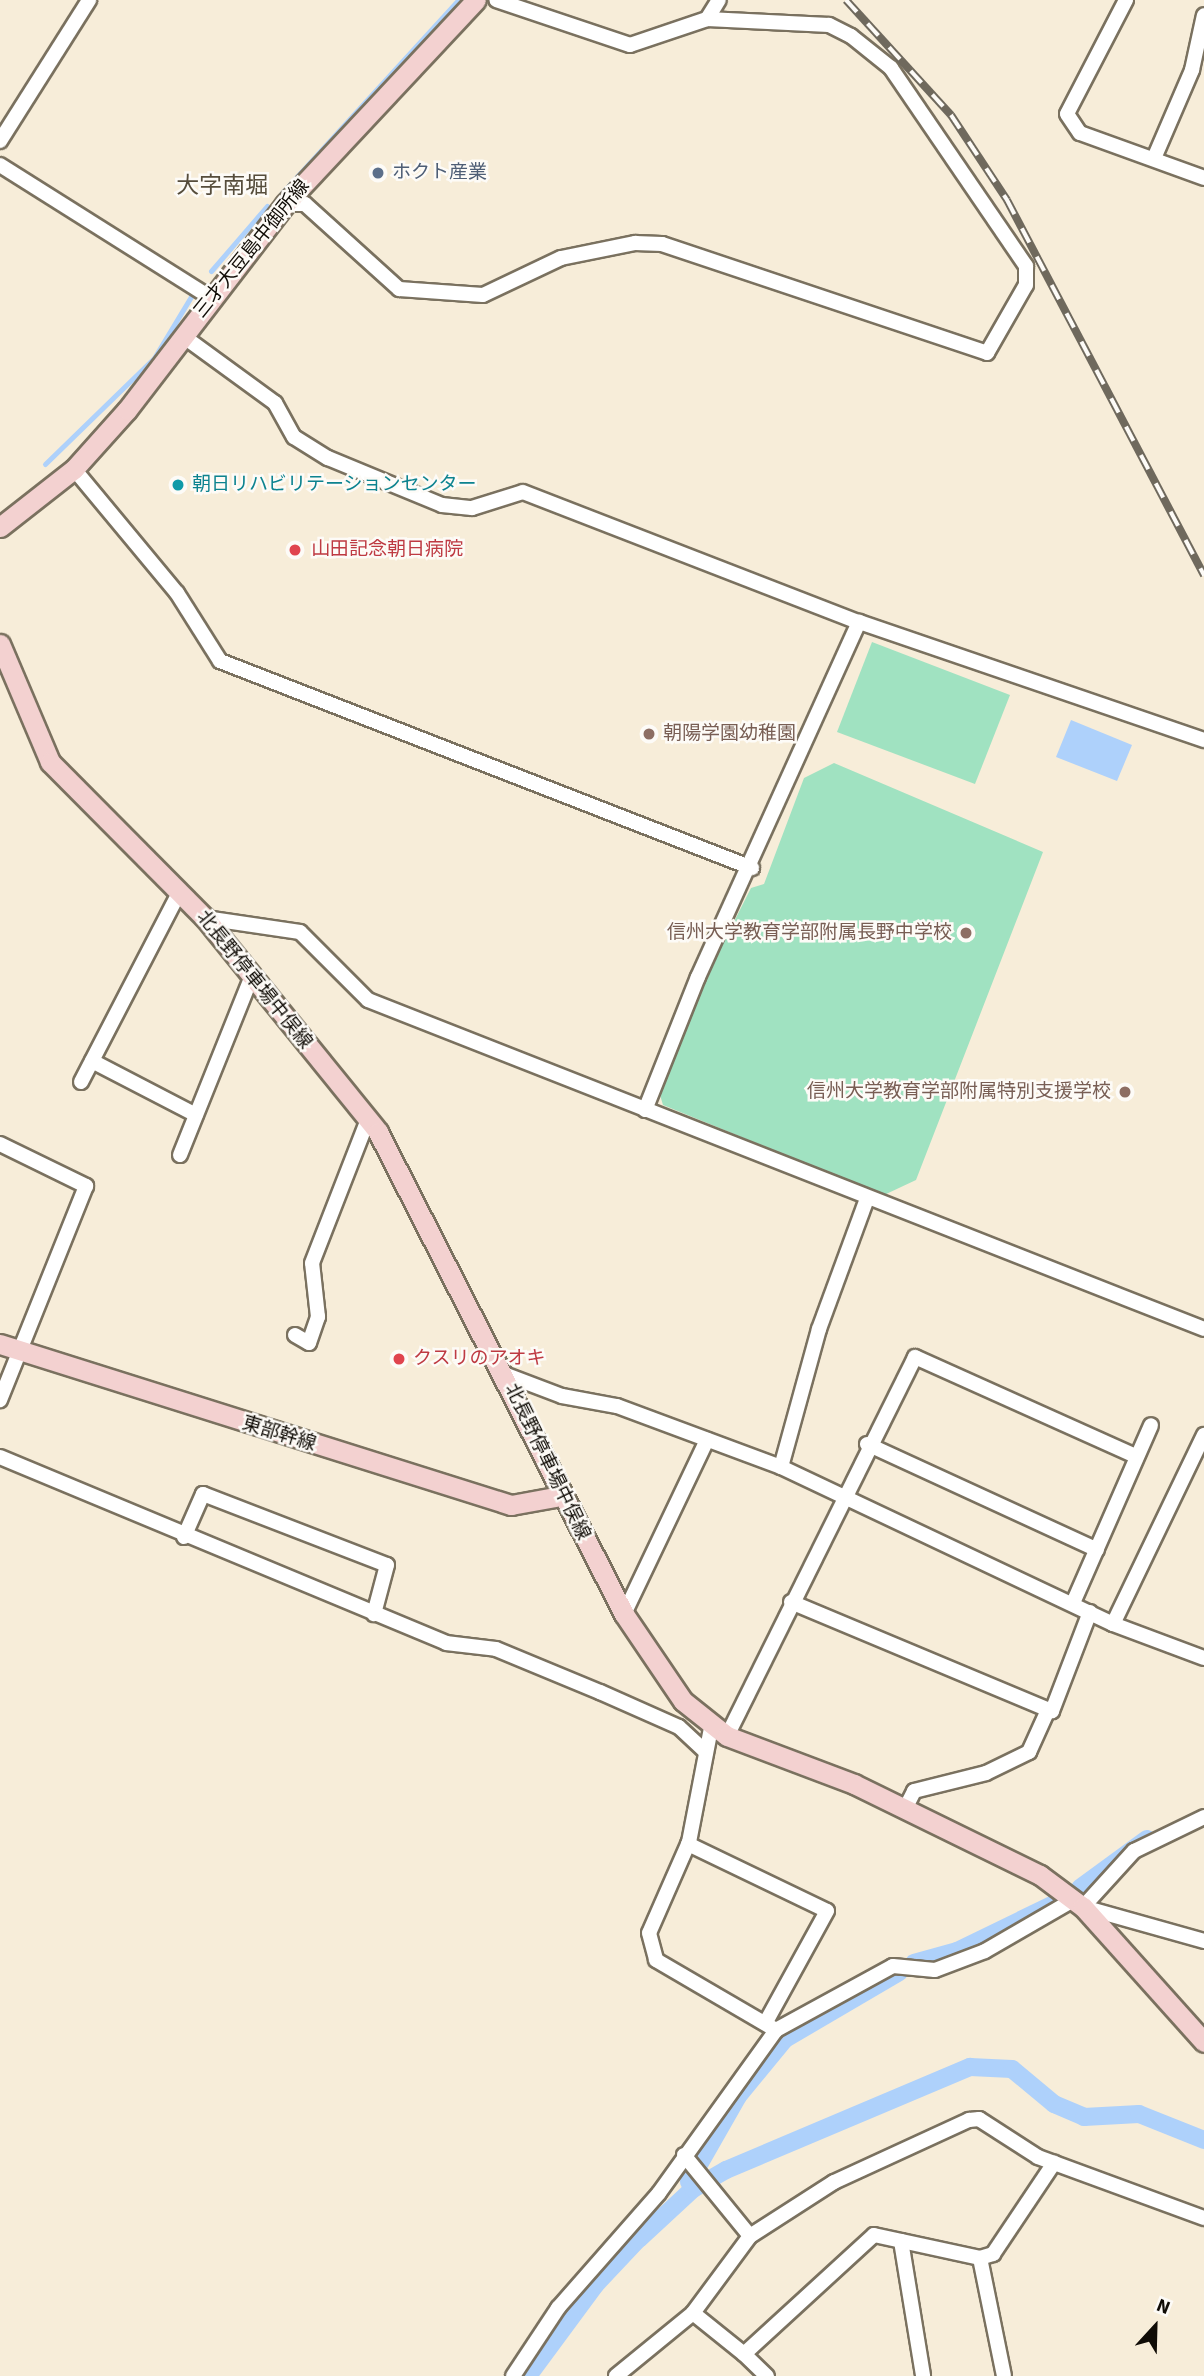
<!DOCTYPE html>
<meta charset="utf-8">
<style>
body{margin:0}
#map{position:relative;width:1204px;height:2376px;overflow:hidden;background:#f7edd9;font-family:"Source Sans 3","Noto Sans JP",sans-serif}
div>[style]{position:absolute}
.green>*{inset:0;background:#a0e2c1}
.water>*{inset:0;background:#aed1fb}
.stream>*{height:5px;margin:-2.5px;padding:0 2.5px;transform-origin:2.5px;border-radius:2.5px;background:#aed1fb}
.canal>*{height:18px;margin:-9px;padding:0 9px;transform-origin:9px;border-radius:9px;background:#aed1fb}
.roads{filter:drop-shadow(2px 0 #7a715f) drop-shadow(-2px 0 #7a715f) drop-shadow(0 2px #7a715f) drop-shadow(0 -2px #7a715f)}
.street>*{height:14px;margin:-7px;padding:0 7px;transform-origin:7px;border-radius:7px;background:#fff}
.secondary>*{height:19px;margin:-9.5px;padding:0 9.5px;transform-origin:9.5px;border-radius:9.5px;background:#f3d1d0}
.rail>*{height:8px;margin-top:-4px;transform-origin:0;background:repeating-linear-gradient(90deg,#fdfbf7 0 16px,#6f695d 0 32px);box-sizing:border-box;border-block:2px solid #6f695d}
.dots>*{width:19px;height:19px;translate:-50% -50%;box-sizing:border-box;border:4px solid #fdfbf7;border-radius:50%}
span{translate:-50% -50%;white-space:nowrap;text-align:center;line-height:1.15;-webkit-text-stroke:5px #fdfbf7;paint-order:stroke}
.service-label{font-size:19px;color:#4e5e75}
.left{translate:0 -50%;text-align:left}
.street-label{font-size:19px;color:#100c06}
.culture-label{font-size:19px;color:#0d838f}
.health-label{font-size:19px;color:#be3a42}
.education-label{font-size:19px;color:#785e54}
.right{translate:-100% -50%;text-align:right}
.quarter-label{font-size:23px;color:#564d3c}
.north{position:absolute;left:1120px;top:2292px;width:70px;height:70px;-webkit-text-stroke:5px #fdfbf7;paint-order:stroke;rotate:22deg;font-size:19px;font-weight:700;line-height:28px;text-align:center;color:#100c06}
.north::after{content:'';display:block;margin:auto;width:24px;height:32px;background:#100c06;clip-path:polygon(50% 0,100% 100%,50% 72%,0 100%)}
</style>
<div id="map">
<div class="green">
<div style="clip-path:polygon(872px 642px,1010px 695px,975px 784px,837px 732px)"></div>
<div style="clip-path:polygon(834px 763px,1043px 852px,916px 1180px,884px 1195px,663px 1105px,660px 1095px,705px 979px,751px 888px,764px 884px,804px 778px)"></div>
</div>
<div class="water">
<div style="clip-path:polygon(1071px 720px,1132px 745px,1117px 781px,1056px 757px)"></div>
</div>
<div class="stream">
<div style="left:281px;top:194px;width:263px;rotate:-47.6deg"></div>
<div style="left:211px;top:271px;width:86px;rotate:-49.3deg"></div>
<div style="left:45px;top:464px;width:152px;rotate:-44.2deg"></div>
<div style="left:154px;top:358px;width:74px;rotate:-58.9deg"></div>
</div>
<div class="canal">
<div style="left:1080px;top:1888px;width:83px;rotate:-36.2deg"></div>
<div style="left:914px;top:1963px;width:45px;rotate:-15.6deg"></div>
<div style="left:957px;top:1951px;width:108px;rotate:-25.9deg"></div>
<div style="left:689px;top:2182px;width:99px;rotate:-60.3deg"></div>
<div style="left:738px;top:2096px;width:74px;rotate:-50.5deg"></div>
<div style="left:785px;top:2039px;width:132px;rotate:-30.4deg"></div>
<div style="left:639px;top:2239px;width:74px;rotate:-42.8deg"></div>
<div style="left:693px;top:2189px;width:38px;rotate:-30deg"></div>
<div style="left:726px;top:2170px;width:265px;rotate:-22.9deg"></div>
<div style="left:970px;top:2067px;width:42px;rotate:2.7deg"></div>
<div style="left:1012px;top:2069px;width:55px;rotate:39.8deg"></div>
<div style="left:1054px;top:2104px;width:33px;rotate:23deg"></div>
<div style="left:1084px;top:2117px;width:55px;rotate:-3.1deg"></div>
<div style="left:1139px;top:2114px;width:70px;rotate:21.8deg"></div>
<div style="left:528px;top:2376px;width:113px;rotate:-53.6deg"></div>
<div style="left:595px;top:2285px;width:73px;rotate:-46.7deg"></div>
</div>
<div class="roads">
<div class="street">
<div style="left:1126px;top:0;width:128px;rotate:117.4deg"></div>
<div style="left:1067px;top:114px;width:23px;rotate:56deg"></div>
<div style="left:1080px;top:133px;width:132px;rotate:19.9deg"></div>
<div style="left:707px;top:19px;width:22px;rotate:-58deg"></div>
<div style="left:0;top:141px;width:167px;rotate:-57.7deg"></div>
<div style="left:1155px;top:156px;width:94px;rotate:-66.7deg"></div>
<div style="left:1192px;top:70px;width:56px;rotate:-77.7deg"></div>
<div style="left:0;top:165px;width:246px;rotate:32.2deg"></div>
<div style="left:285px;top:204px;width:20px"></div>
<div style="left:305px;top:204px;width:127px;rotate:42.1deg"></div>
<div style="left:399px;top:289px;width:84px;rotate:4.1deg"></div>
<div style="left:483px;top:295px;width:86px;rotate:-25.4deg"></div>
<div style="left:561px;top:258px;width:76px;rotate:-11.5deg"></div>
<div style="left:635px;top:243px;width:27px;rotate:2deg"></div>
<div style="left:662px;top:244px;width:343px;rotate:18.5deg"></div>
<div style="left:987px;top:353px;width:78px;rotate:-60.2deg"></div>
<div style="left:1026px;top:285px;width:19px;rotate:-90deg"></div>
<div style="left:1026px;top:266px;width:240px;rotate:-124.3deg"></div>
<div style="left:891px;top:68px;width:51px;rotate:-141.3deg"></div>
<div style="left:851px;top:36px;width:25px;rotate:-153deg"></div>
<div style="left:829px;top:25px;width:122px;rotate:-177.2deg"></div>
<div style="left:707px;top:19px;width:81px;rotate:161.3deg"></div>
<div style="left:630px;top:45px;width:141px;rotate:-161.4deg"></div>
<div style="left:183px;top:336px;width:114px;rotate:36.1deg"></div>
<div style="left:275px;top:403px;width:39px;rotate:61deg"></div>
<div style="left:294px;top:437px;width:40px;rotate:32deg"></div>
<div style="left:328px;top:458px;width:123px;rotate:22.4deg"></div>
<div style="left:442px;top:505px;width:30px;rotate:6deg"></div>
<div style="left:472px;top:508px;width:53px;rotate:-17.4deg"></div>
<div style="left:523px;top:492px;width:360px;rotate:21.2deg"></div>
<div style="left:859px;top:622px;width:365px;rotate:18.9deg"></div>
<div style="left:74px;top:469px;width:161px;rotate:50.3deg"></div>
<div style="left:177px;top:593px;width:80px;rotate:57.7deg"></div>
<div style="left:220px;top:661px;width:571px;rotate:21.26deg"></div>
<div style="left:205px;top:918px;width:96px;rotate:8.4deg"></div>
<div style="left:300px;top:932px;width:96px;rotate:45deg"></div>
<div style="left:368px;top:1000px;width:898px;rotate:21.48deg"></div>
<div style="left:92px;top:1061px;width:117px;rotate:27.4deg"></div>
<div style="left:81px;top:1082px;width:215px;rotate:-62.6deg"></div>
<div style="left:645px;top:1110px;width:143px;rotate:-68.3deg"></div>
<div style="left:698px;top:977px;width:390px;rotate:-65.6deg"></div>
<div style="left:0;top:1144px;width:96px;rotate:26deg"></div>
<div style="left:86px;top:1186px;width:231px;rotate:111.9deg"></div>
<div style="left:180px;top:1155px;width:193px;rotate:-68.1deg"></div>
<div style="left:295px;top:1335px;width:16px;rotate:30deg"></div>
<div style="left:309px;top:1343px;width:28px;rotate:-71deg"></div>
<div style="left:318px;top:1317px;width:54px;rotate:-96.3deg"></div>
<div style="left:312px;top:1263px;width:155px;rotate:-68.7deg"></div>
<div style="left:504px;top:1374px;width:62px;rotate:20.8deg"></div>
<div style="left:562px;top:1396px;width:56px;rotate:10.3deg"></div>
<div style="left:617px;top:1406px;width:175px;rotate:20.4deg"></div>
<div style="left:781px;top:1467px;width:367px;rotate:25.3deg"></div>
<div style="left:1113px;top:1624px;width:97px;rotate:20.5deg"></div>
<div style="left:867px;top:1444px;width:253px;rotate:24.7deg"></div>
<div style="left:0;top:1457px;width:483px;rotate:22.6deg"></div>
<div style="left:446px;top:1643px;width:50px;rotate:6.8deg"></div>
<div style="left:496px;top:1649px;width:113px;rotate:22.5deg"></div>
<div style="left:600px;top:1692px;width:86px;rotate:23.9deg"></div>
<div style="left:679px;top:1727px;width:37px;rotate:43deg"></div>
<div style="left:781px;top:1467px;width:143px;rotate:-74.6deg"></div>
<div style="left:819px;top:1329px;width:136px;rotate:-69.8deg"></div>
<div style="left:184px;top:1537px;width:47px;rotate:-66.2deg"></div>
<div style="left:203px;top:1494px;width:197px;rotate:21.1deg"></div>
<div style="left:387px;top:1565px;width:51px;rotate:104.9deg"></div>
<div style="left:791px;top:1602px;width:283px;rotate:22.7deg"></div>
<div style="left:1052px;top:1711px;width:106px;rotate:-69deg"></div>
<div style="left:1073px;top:1603px;width:194px;rotate:-66.3deg"></div>
<div style="left:624px;top:1614px;width:193px;rotate:-64.5deg"></div>
<div style="left:1113px;top:1624px;width:210px;rotate:-64.3deg"></div>
<div style="left:711px;top:1728px;width:116px;rotate:100.9deg"></div>
<div style="left:689px;top:1842px;width:99px;rotate:113.7deg"></div>
<div style="left:649px;top:1933px;width:28px;rotate:75deg"></div>
<div style="left:656px;top:1960px;width:139px;rotate:30.3deg"></div>
<div style="left:727px;top:1736px;width:423px;rotate:-63.6deg"></div>
<div style="left:915px;top:1357px;width:243px;rotate:24.2deg"></div>
<div style="left:905px;top:1809px;width:20px;rotate:-63deg"></div>
<div style="left:914px;top:1791px;width:74px;rotate:-14deg"></div>
<div style="left:986px;top:1773px;width:48px;rotate:-26deg"></div>
<div style="left:1029px;top:1752px;width:46px;rotate:-65.7deg"></div>
<div style="left:688px;top:1844px;width:154px;rotate:25.7deg"></div>
<div style="left:827px;top:1911px;width:124px;rotate:118.8deg"></div>
<div style="left:1083px;top:1907px;width:76px;rotate:-47.7deg"></div>
<div style="left:1134px;top:1851px;width:78px;rotate:-25.9deg"></div>
<div style="left:1083px;top:1907px;width:126px;rotate:15.7deg"></div>
<div style="left:684px;top:2155px;width:104px;rotate:50.8deg"></div>
<div style="left:901px;top:2241px;width:137px;rotate:80.7deg"></div>
<div style="left:980px;top:2258px;width:120px;rotate:78.5deg"></div>
<div style="left:693px;top:2313px;width:65px;rotate:38.8deg"></div>
<div style="left:744px;top:2354px;width:176px;rotate:-42.5deg"></div>
<div style="left:874px;top:2235px;width:108px;rotate:12.2deg"></div>
<div style="left:980px;top:2258px;width:14px;rotate:-17deg"></div>
<div style="left:993px;top:2254px;width:110px;rotate:-56.2deg"></div>
<div style="left:744px;top:2354px;width:32px;rotate:44deg"></div>
<div style="left:513px;top:2376px;width:82px;rotate:-56.5deg"></div>
<div style="left:558px;top:2308px;width:153px;rotate:-48.7deg"></div>
<div style="left:659px;top:2193px;width:201px;rotate:-54.3deg"></div>
<div style="left:776px;top:2030px;width:133px;rotate:-28.7deg"></div>
<div style="left:893px;top:1966px;width:42px;rotate:5.4deg"></div>
<div style="left:935px;top:1970px;width:53px;rotate:-20.8deg"></div>
<div style="left:985px;top:1951px;width:102px;rotate:-30.1deg"></div>
<div style="left:616px;top:2376px;width:99px;rotate:-39.3deg"></div>
<div style="left:693px;top:2313px;width:96px;rotate:-53.5deg"></div>
<div style="left:750px;top:2236px;width:100px;rotate:-32.7deg"></div>
<div style="left:834px;top:2182px;width:149px;rotate:-24.7deg"></div>
<div style="left:969px;top:2120px;width:10px;rotate:-6deg"></div>
<div style="left:979px;top:2119px;width:70px;rotate:32.8deg"></div>
<div style="left:1038px;top:2157px;width:177px;rotate:20.2deg"></div>
</div>
<div class="secondary">
<div style="left:0;top:527px;width:94px;rotate:-38.1deg"></div>
<div style="left:74px;top:469px;width:79px;rotate:-48.1deg"></div>
<div style="left:127px;top:410px;width:260px;rotate:-52.5deg"></div>
<div style="left:285px;top:204px;width:279px;rotate:-46.9deg"></div>
<div style="left:0;top:644px;width:128px;rotate:67deg"></div>
<div style="left:50px;top:762px;width:220px;rotate:45.2deg"></div>
<div style="left:205px;top:918px;width:275px;rotate:51deg"></div>
<div style="left:378px;top:1132px;width:541px;rotate:62.96deg"></div>
<div style="left:624px;top:1614px;width:105px;rotate:55.9deg"></div>
<div style="left:683px;top:1701px;width:56px;rotate:38.5deg"></div>
<div style="left:727px;top:1736px;width:136px;rotate:20.7deg"></div>
<div style="left:854px;top:1784px;width:207px;rotate:26.1deg"></div>
<div style="left:1040px;top:1875px;width:54px;rotate:36.7deg"></div>
<div style="left:1083px;top:1907px;width:181px;rotate:48.1deg"></div>
<div style="left:0;top:1344px;width:536px;rotate:17.49deg"></div>
<div style="left:511px;top:1505px;width:51px;rotate:-10.2deg"></div>
</div>
</div>
<div class="rail">
<div style="left:846px;top:0;width:156px;rotate:47.6deg"></div>
<div style="left:951px;top:115px;width:102px;rotate:56.6deg"></div>
<div style="left:1007px;top:200px;width:424px;rotate:62.3deg"></div>
</div>
<div class="dots">
<div style="left:378px;top:173px;background:#5c6f8a"></div>
<div style="left:178px;top:485px;background:#0f9aa8"></div>
<div style="left:295px;top:550px;background:#e0444e"></div>
<div style="left:649px;top:734px;background:#8d6e63"></div>
<div style="left:966px;top:933px;background:#8d6e63"></div>
<div style="left:1125px;top:1092px;background:#8d6e63"></div>
<div style="left:399px;top:1359px;background:#e0444e"></div>
</div>
<div class="service-label">
<span class="left" style="left:392px;top:173px">ホクト産業</span>
</div>
<div class="street-label">
<span style="left:252px;top:249px;rotate:-51deg">三才大豆島中御所線</span>
<span style="left:254px;top:980px;rotate:51deg">北長野停車場中俣線</span>
<span style="left:279px;top:1434px;rotate:17deg">東部幹線</span>
<span style="left:547px;top:1462px;rotate:64deg">北長野停車場中俣線</span>
</div>
<div class="culture-label">
<span class="left" style="left:192px;top:485px">朝日リハビリテーションセンター</span>
</div>
<div class="health-label">
<span class="left" style="left:311px;top:550px">山田記念朝日病院</span>
<span class="left" style="left:413px;top:1359px">クスリのアオキ</span>
</div>
<div class="education-label">
<span class="left" style="left:663px;top:734px">朝陽学園幼稚園</span>
<span class="right" style="left:952px;top:933px">信州大学教育学部附属長野中学校</span>
<span class="right" style="left:1111px;top:1092px">信州大学教育学部附属特別支援学校</span>
</div>
<div class="quarter-label">
<span style="left:222px;top:186px">大字南堀</span>
</div>
<div class="north">N</div>
</div>
